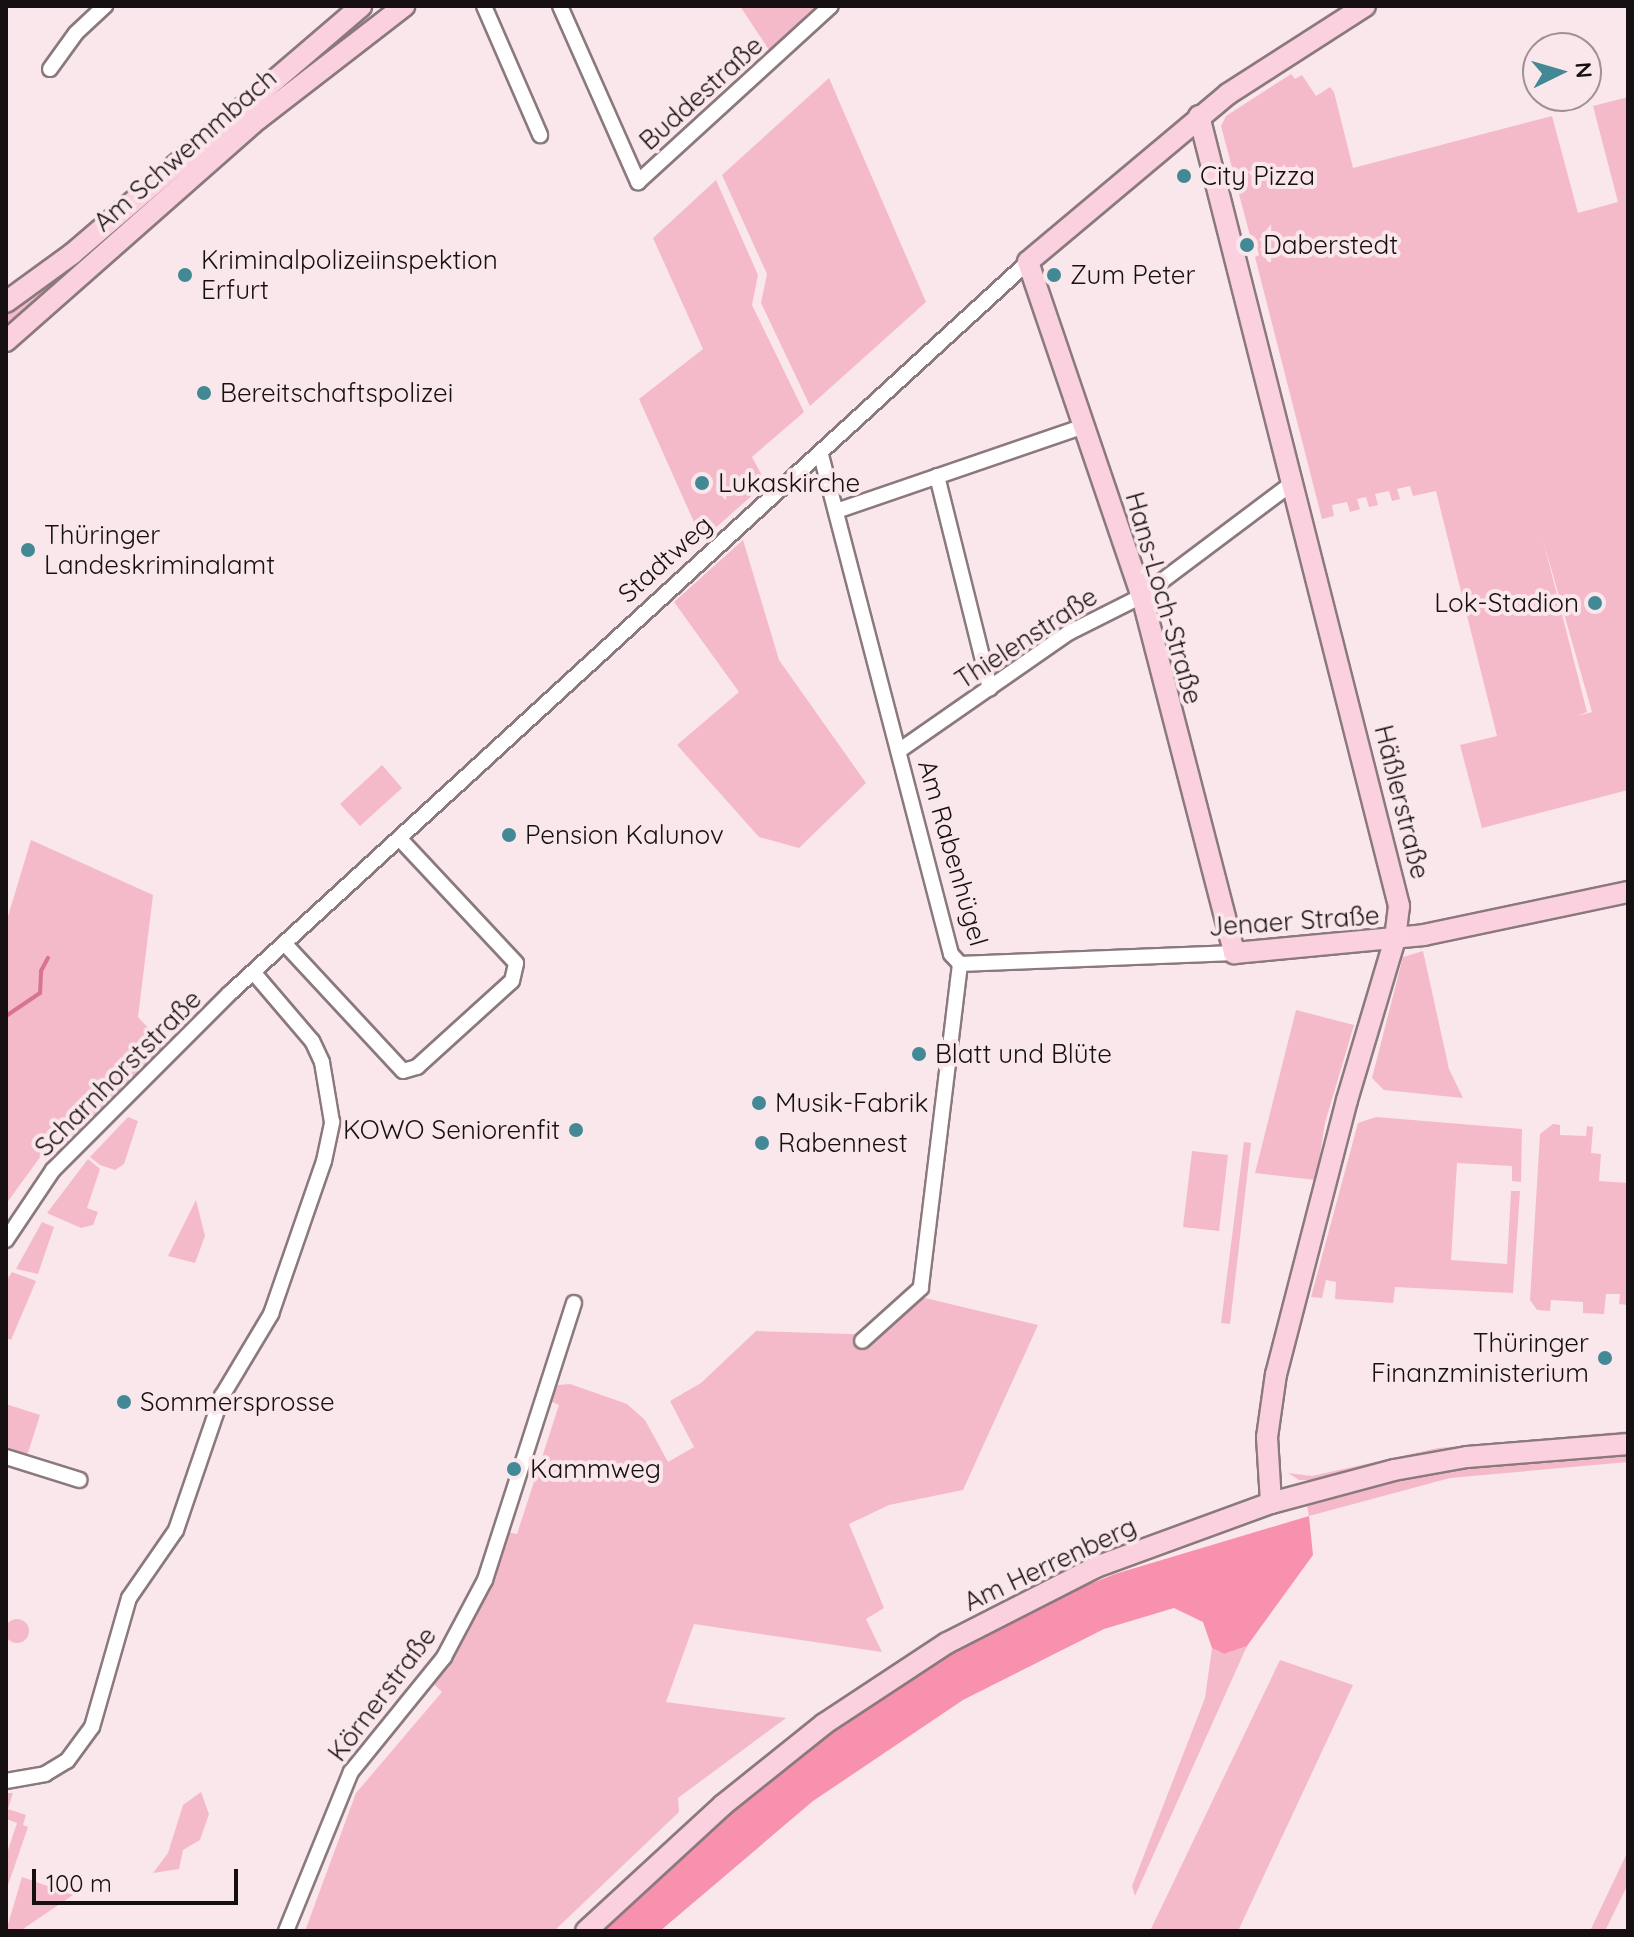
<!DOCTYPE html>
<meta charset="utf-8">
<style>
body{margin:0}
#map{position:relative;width:1634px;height:1937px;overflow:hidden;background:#fae7eb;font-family:Quicksand,sans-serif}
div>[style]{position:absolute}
.green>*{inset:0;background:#f4bac9}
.round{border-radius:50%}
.forest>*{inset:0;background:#f891ae}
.stream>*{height:4px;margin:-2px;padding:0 2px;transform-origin:2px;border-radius:2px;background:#d87492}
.roads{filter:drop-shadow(2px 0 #8a797d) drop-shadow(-2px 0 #8a797d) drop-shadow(0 2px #8a797d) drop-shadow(0 -2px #8a797d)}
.street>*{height:14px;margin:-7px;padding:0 7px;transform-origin:7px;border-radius:7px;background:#fff}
.secondary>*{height:20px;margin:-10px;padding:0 10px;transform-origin:10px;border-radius:10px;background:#fcd1df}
.dots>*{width:22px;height:22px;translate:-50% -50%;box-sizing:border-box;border:4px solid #fae7eb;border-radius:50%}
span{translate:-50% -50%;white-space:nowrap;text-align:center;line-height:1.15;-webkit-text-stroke:8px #fae7eb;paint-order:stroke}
.street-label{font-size:26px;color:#171012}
.poi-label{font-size:26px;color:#171012}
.left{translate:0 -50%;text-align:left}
.right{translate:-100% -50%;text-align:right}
.frame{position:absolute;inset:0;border:8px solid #171012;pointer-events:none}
.north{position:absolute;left:1522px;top:32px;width:80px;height:80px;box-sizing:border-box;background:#fae7eb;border:2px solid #9f9194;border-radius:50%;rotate:85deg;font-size:22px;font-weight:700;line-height:32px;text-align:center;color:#171012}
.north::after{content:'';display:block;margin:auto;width:28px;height:36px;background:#438895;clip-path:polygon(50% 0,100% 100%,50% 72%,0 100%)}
.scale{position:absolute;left:32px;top:1869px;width:206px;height:36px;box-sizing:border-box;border:4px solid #171012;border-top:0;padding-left:10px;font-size:24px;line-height:28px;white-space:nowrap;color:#171012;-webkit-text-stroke:6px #fae7eb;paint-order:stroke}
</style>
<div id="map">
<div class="green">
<div style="clip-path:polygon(740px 6px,816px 6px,769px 50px)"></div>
<div style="clip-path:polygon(evenodd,1291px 74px,1295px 79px,1302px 75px,1316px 96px,1330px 87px,1334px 92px,1353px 168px,1552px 116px,1578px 213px,1618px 202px,1593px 106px,1628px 97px,1628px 790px,1482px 828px,1460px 745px,1497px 736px,1436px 491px,1413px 496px,1410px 486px,1397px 489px,1400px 499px,1392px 501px,1389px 491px,1375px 494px,1378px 505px,1369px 507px,1366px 497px,1357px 499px,1360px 509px,1350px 512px,1347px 502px,1332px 505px,1334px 516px,1322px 519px,1255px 257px,1259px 255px,1256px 243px,1252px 243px,1221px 126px,1226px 116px,1291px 74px,1543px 540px,1592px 712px,1578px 716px,1587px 712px,1543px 540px)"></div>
<div style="clip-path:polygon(829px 78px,926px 302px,810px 406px,761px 303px,767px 274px,722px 175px)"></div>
<div style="clip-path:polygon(716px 180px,758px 275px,752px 305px,804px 412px,752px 457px,766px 483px,702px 540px,639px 399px,703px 349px,653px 238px)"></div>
<div style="clip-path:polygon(90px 250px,93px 254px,6px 331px,6px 316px)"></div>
<div style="clip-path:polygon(743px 540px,779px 660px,866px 783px,799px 848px,759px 837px,677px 745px,739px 692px,674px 602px)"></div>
<div style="clip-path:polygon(382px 765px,402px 788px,360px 826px,340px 804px)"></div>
<div style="clip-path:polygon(31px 840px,153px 895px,138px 1017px,164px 1045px,73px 1135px,62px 1127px,6px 1204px,6px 923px)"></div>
<div style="clip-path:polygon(1423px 951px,1449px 1069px,1463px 1098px,1384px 1090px,1372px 1078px,1403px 957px)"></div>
<div style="clip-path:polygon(1296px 1010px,1354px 1025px,1325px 1123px,1316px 1180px,1255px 1173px)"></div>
<div style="clip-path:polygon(128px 1117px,138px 1121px,124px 1164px,115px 1170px,100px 1165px,90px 1157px)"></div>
<div style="clip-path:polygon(1376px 1117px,1522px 1129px,1521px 1182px,1512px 1181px,1512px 1166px,1457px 1163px,1451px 1260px,1507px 1264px,1511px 1191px,1520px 1191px,1513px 1293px,1395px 1287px,1393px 1303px,1335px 1299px,1336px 1282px,1326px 1280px,1322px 1298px,1311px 1297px,1358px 1123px)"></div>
<div style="clip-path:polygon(1553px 1124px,1560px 1125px,1560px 1135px,1586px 1136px,1587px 1126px,1593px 1127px,1591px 1153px,1601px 1154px,1599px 1181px,1628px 1183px,1628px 1305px,1619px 1304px,1620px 1294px,1606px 1294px,1604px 1314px,1583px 1313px,1583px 1302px,1551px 1300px,1550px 1311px,1537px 1310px,1530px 1300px,1540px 1134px)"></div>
<div style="clip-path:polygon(1244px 1142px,1251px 1143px,1230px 1324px,1221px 1323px)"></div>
<div style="clip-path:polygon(1192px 1151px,1228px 1155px,1219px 1231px,1183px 1227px)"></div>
<div style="clip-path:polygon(88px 1159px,100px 1169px,87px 1208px,98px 1212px,93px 1225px,81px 1228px,47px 1213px)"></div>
<div style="clip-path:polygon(196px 1200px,205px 1236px,195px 1263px,168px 1256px)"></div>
<div style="clip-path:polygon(42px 1222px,54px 1227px,38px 1274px,16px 1269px)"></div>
<div style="clip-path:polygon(12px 1272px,36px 1281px,11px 1340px,6px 1338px,6px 1281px)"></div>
<div style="clip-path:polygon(921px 1297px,1038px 1325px,963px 1490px,889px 1505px,849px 1524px,884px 1608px,866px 1619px,882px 1652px,694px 1624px,666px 1702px,786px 1718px,678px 1798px,679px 1812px,554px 1931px,305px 1931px,356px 1793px,442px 1692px,433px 1683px,469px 1628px,507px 1532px,517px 1534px,559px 1405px,550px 1401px,558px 1385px,570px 1384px,627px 1404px,645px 1420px,668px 1462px,694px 1447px,670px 1401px,701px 1383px,756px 1331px,881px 1335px)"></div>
<div style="clip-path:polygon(6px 1404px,40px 1415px,26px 1459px,6px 1452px)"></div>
<div style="clip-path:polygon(1628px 1431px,1628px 1436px,1377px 1465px,1313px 1480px,1299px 1480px,1288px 1473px,1312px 1476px,1438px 1448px)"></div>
<div style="clip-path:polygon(1628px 1452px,1628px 1462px,1450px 1478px,1309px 1516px,1307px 1506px,1433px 1472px)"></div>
<div class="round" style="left:5px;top:1619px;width:24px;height:24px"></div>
<div style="clip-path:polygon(1247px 1646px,1135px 1896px,1132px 1886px,1205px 1698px,1212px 1648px,1224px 1654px)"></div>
<div style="clip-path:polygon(1280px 1660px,1353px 1685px,1238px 1931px,1150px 1931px)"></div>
<div style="clip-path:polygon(201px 1792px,209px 1814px,200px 1840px,183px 1850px,179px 1869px,153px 1873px,168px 1853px,183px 1805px)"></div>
<div style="clip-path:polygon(6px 1793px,13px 1793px,8px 1809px,26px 1815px,23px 1825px,28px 1827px,6px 1891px,6px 1856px,17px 1823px,6px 1819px)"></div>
<div style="clip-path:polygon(1628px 1851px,1628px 1884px,1605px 1931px,1590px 1931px)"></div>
<div style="clip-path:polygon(22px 1877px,73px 1895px,20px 1931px,6px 1931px)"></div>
</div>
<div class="forest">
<div style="clip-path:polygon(1309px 1516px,1313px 1555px,1247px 1646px,1224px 1654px,1212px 1648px,1203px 1622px,1174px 1608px,1104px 1629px,963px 1700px,813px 1801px,660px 1931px,596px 1931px,728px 1810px,910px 1675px,1040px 1604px,1115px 1574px)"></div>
</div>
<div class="stream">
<div style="left:6px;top:1016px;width:41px;rotate:-34.1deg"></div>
<div style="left:40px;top:993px;width:22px;rotate:-87deg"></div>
<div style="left:41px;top:971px;width:15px;rotate:-62deg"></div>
</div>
<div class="roads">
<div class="street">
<div style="left:484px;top:6px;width:141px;rotate:66.5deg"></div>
<div style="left:560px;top:6px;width:193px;rotate:66.1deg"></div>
<div style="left:638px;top:182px;width:261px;rotate:-42.4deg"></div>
<div style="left:50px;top:69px;width:44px;rotate:-54.2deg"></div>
<div style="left:76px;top:33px;width:40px;rotate:-43deg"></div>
<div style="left:821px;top:455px;width:516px;rotate:75.4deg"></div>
<div style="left:951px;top:954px;width:13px;rotate:48deg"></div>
<div style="left:960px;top:964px;width:326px;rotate:96.9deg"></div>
<div style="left:921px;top:1288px;width:79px;rotate:138.1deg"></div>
<div style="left:937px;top:476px;width:219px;rotate:76deg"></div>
<div style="left:836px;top:511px;width:262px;rotate:-18.9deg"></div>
<div style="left:900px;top:750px;width:207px;rotate:-34.8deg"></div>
<div style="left:1070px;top:632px;width:80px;rotate:-26.6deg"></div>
<div style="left:1142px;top:596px;width:190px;rotate:-36.9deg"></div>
<div style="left:285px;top:944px;width:173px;rotate:47.1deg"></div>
<div style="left:403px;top:1071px;width:15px;rotate:-16deg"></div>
<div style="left:417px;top:1067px;width:128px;rotate:-42.2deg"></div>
<div style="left:512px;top:981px;width:18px;rotate:-77deg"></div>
<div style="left:516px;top:963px;width:170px;rotate:-133.1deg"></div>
<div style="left:960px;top:964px;width:274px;rotate:-2.3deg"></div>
<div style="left:6px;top:1240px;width:84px;rotate:-56.1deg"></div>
<div style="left:53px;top:1170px;width:250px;rotate:-45deg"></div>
<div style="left:230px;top:993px;width:1082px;rotate:-42.49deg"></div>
<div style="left:6px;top:1457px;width:77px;rotate:17.3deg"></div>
<div style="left:6px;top:1781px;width:40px;rotate:-10deg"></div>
<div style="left:45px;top:1774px;width:26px;rotate:-31deg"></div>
<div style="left:67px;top:1761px;width:42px;rotate:-53.7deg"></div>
<div style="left:92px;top:1727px;width:134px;rotate:-74deg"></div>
<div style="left:129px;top:1598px;width:83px;rotate:-55.3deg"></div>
<div style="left:176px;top:1530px;width:142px;rotate:-71.1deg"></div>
<div style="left:222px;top:1396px;width:96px;rotate:-59.1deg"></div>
<div style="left:271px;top:1314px;width:162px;rotate:-70.9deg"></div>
<div style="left:324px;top:1161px;width:40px;rotate:-78deg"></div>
<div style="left:332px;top:1122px;width:61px;rotate:-99.5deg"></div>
<div style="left:322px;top:1062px;width:23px;rotate:-115deg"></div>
<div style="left:312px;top:1041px;width:89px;rotate:-130.5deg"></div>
<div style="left:286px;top:1931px;width:172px;rotate:-67.8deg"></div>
<div style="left:351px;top:1772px;width:148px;rotate:-51deg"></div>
<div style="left:444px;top:1657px;width:87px;rotate:-62deg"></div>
<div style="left:485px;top:1580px;width:291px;rotate:-72.2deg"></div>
</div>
<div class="secondary">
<div style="left:1365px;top:6px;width:163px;rotate:147.3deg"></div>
<div style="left:1228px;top:94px;width:261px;rotate:140deg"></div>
<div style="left:1028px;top:262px;width:353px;rotate:71.2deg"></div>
<div style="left:1142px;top:596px;width:369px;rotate:75.5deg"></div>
<div style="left:1234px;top:953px;width:191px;rotate:-5.4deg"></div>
<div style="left:1424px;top:935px;width:208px;rotate:-11.9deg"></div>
<div style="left:1199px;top:116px;width:815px;rotate:75.79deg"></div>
<div style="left:1399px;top:906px;width:33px;rotate:97deg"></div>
<div style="left:1395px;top:939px;width:168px;rotate:106.6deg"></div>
<div style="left:1347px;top:1100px;width:283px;rotate:104.5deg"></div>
<div style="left:1276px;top:1374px;width:64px;rotate:98.1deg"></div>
<div style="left:1267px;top:1437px;width:66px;rotate:86.5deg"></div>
<div style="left:6px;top:302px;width:82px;rotate:-36deg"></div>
<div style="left:72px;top:254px;width:381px;rotate:-40.6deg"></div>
<div style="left:6px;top:341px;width:336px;rotate:-41.4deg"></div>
<div style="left:258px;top:119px;width:185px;rotate:-37.7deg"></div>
<div style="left:586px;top:1931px;width:186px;rotate:-42.6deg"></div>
<div style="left:723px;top:1805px;width:129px;rotate:-38.7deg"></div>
<div style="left:824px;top:1724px;width:147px;rotate:-33.4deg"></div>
<div style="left:947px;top:1643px;width:167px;rotate:-27deg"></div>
<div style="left:1096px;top:1567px;width:186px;rotate:-20.1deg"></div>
<div style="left:1271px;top:1503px;width:127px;rotate:-15deg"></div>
<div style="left:1394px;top:1470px;width:74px;rotate:-10.1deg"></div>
<div style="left:1467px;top:1457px;width:162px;rotate:-4.6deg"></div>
</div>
</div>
<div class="dots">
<div style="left:1184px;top:176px;background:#438895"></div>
<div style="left:1247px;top:245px;background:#438895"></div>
<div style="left:185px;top:275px;background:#438895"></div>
<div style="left:1054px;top:275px;background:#438895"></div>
<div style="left:204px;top:393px;background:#438895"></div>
<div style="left:702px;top:483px;background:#438895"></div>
<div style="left:28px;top:550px;background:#438895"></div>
<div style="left:1595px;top:603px;background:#438895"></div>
<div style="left:509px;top:835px;background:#438895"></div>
<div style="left:919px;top:1054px;background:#438895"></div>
<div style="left:759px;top:1103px;background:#438895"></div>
<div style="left:576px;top:1130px;background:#438895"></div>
<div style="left:762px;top:1143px;background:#438895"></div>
<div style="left:1605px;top:1358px;background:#438895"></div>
<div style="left:124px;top:1402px;background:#438895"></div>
<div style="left:514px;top:1469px;background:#438895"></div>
</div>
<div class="street-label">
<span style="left:701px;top:93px;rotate:-42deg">Buddestraße</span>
<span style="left:185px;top:150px;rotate:-41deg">Am Schwemmbach</span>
<span style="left:665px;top:559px;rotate:-42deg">Stadtweg</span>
<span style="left:1164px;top:598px;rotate:74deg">Hans-Loch-Straße</span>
<span style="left:1026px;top:638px;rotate:-33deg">Thielenstraße</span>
<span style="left:1402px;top:802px;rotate:76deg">Häßlerstraße</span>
<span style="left:953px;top:853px;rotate:74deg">Am Rabenhügel</span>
<span style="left:1294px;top:921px;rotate:-4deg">Jenaer Straße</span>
<span style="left:118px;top:1073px;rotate:-45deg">Scharnhorststraße</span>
<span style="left:1050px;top:1564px;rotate:-25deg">Am Herrenberg</span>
<span style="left:382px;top:1694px;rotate:-53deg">Körnerstraße</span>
</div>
<div class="poi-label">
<span class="left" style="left:1200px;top:176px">City Pizza</span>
<span class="left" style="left:1263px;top:245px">Daberstedt</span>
<span class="left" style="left:201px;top:275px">Kriminalpolizeiinspektion<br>Erfurt</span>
<span class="left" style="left:1070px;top:275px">Zum Peter</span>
<span class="left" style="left:220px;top:393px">Bereitschaftspolizei</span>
<span class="left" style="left:718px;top:483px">Lukaskirche</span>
<span class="left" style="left:44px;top:550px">Thüringer<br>Landeskriminalamt</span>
<span class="right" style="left:1579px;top:603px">Lok-Stadion</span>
<span class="left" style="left:525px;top:835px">Pension Kalunov</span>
<span class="left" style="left:935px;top:1054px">Blatt und Blüte</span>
<span class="left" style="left:775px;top:1103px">Musik-Fabrik</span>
<span class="right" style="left:560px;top:1130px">KOWO Seniorenfit</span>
<span class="left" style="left:778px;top:1143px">Rabennest</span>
<span class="right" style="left:1589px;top:1358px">Thüringer<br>Finanzministerium</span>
<span class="left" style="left:140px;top:1402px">Sommersprosse</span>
<span class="left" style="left:530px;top:1469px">Kammweg</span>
</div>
<div class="frame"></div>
<div class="north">N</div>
<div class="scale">100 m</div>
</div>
